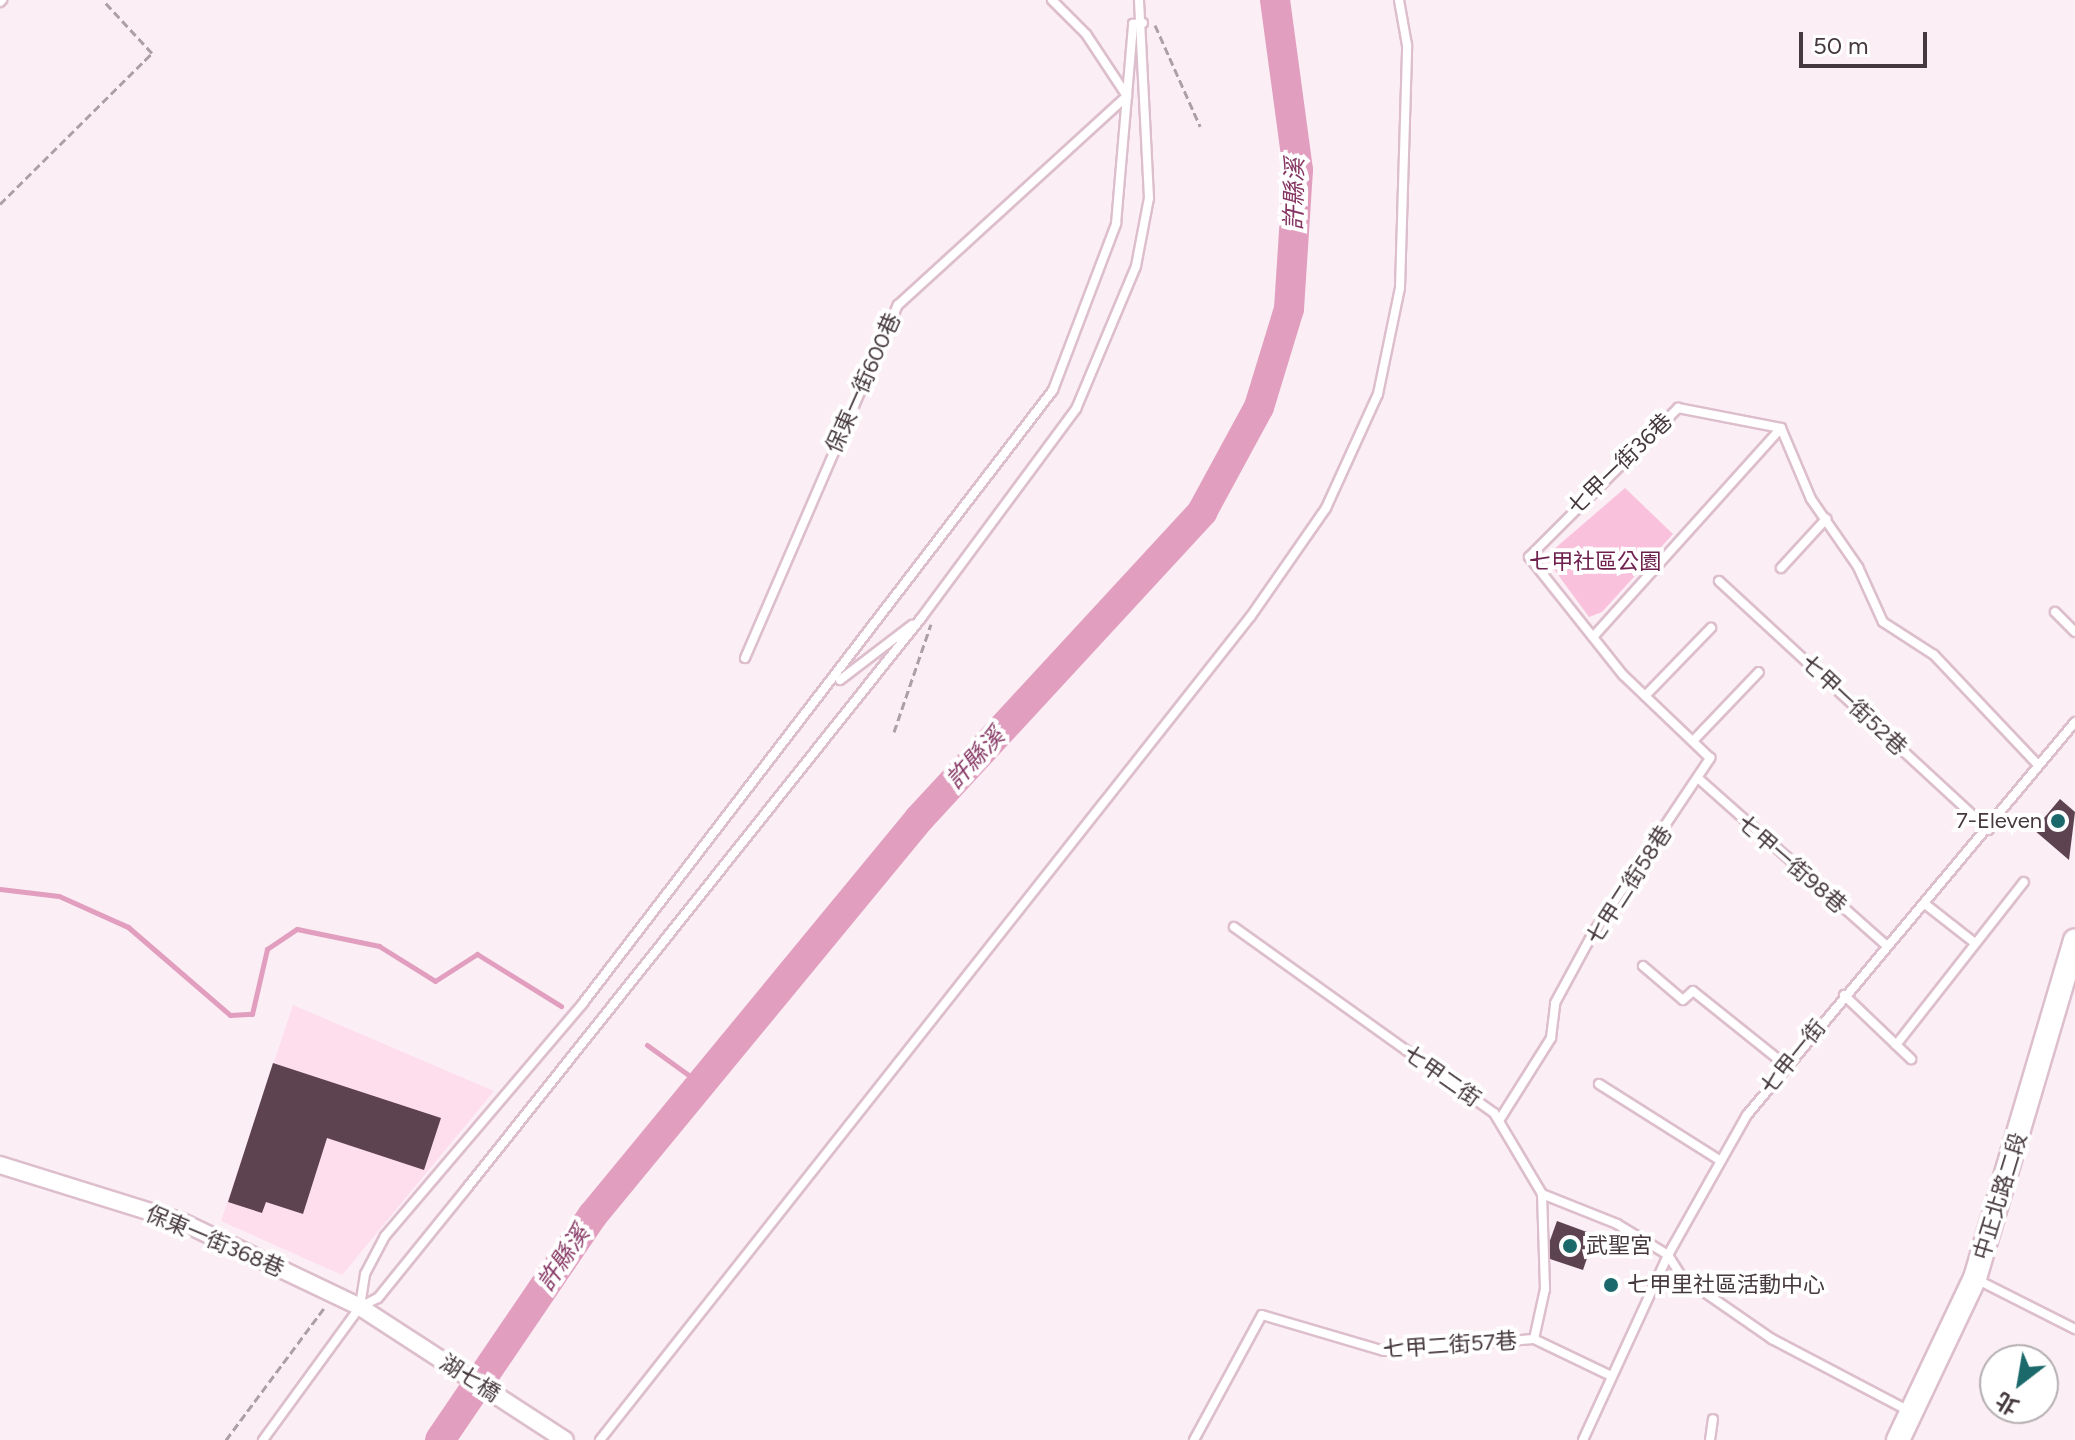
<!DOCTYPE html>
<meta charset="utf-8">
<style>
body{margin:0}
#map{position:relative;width:2075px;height:1440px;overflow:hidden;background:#fbeef4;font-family:Figtree,"Noto Sans TC",sans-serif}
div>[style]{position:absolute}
.built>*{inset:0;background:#fedeed}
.green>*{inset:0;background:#fac1dd}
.stream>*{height:5px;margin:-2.5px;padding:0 2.5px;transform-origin:2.5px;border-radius:2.5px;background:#e19ebf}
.river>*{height:30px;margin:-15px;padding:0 15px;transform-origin:15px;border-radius:15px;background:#e19ebf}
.building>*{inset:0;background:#5d4350}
.path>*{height:3px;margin-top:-1.5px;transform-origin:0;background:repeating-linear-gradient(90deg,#ac9fa5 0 8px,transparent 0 12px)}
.roads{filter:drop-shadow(2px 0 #ddbecc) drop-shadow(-2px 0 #ddbecc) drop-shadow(0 2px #ddbecc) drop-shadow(0 -2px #ddbecc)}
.service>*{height:8px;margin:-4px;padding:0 4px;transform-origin:4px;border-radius:4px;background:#fff}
.minor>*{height:16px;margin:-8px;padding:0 8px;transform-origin:8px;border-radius:8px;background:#fff}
.secondary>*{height:22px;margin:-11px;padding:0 11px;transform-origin:11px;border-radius:11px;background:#fff}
.dots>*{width:22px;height:22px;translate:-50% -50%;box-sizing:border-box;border:4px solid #fff;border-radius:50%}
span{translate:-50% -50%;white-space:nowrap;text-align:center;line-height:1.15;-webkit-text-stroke:8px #fff;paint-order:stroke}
.street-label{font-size:22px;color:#45383e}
.park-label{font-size:22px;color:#6e214e}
.poi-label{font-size:22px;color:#45383e}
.right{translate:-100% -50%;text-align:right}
.left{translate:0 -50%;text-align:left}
.water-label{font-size:24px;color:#853663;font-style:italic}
.north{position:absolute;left:1979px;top:1344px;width:80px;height:80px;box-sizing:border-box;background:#fff;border:2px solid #b5afb2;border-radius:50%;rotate:211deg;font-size:22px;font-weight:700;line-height:32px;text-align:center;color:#45383e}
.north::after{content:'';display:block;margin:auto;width:28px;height:36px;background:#1c696b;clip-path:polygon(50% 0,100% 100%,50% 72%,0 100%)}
.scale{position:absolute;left:1799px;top:32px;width:128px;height:36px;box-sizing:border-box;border:4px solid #45383e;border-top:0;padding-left:10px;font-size:24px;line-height:28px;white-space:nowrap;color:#45383e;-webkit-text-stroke:6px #fff;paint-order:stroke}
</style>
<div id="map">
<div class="built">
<div style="clip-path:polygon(293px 1005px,494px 1091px,342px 1275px,221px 1221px)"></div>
</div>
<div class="green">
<div style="clip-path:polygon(1625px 488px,1673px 534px,1602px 612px,1589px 617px,1545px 557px)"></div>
</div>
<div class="stream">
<div style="left:0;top:889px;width:59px;rotate:6.8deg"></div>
<div style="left:59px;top:896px;width:76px;rotate:24.2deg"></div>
<div style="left:128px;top:927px;width:135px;rotate:40.8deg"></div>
<div style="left:230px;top:1015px;width:22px;rotate:-3deg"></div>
<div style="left:252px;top:1014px;width:67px;rotate:-77deg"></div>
<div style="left:267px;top:949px;width:36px;rotate:-34deg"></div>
<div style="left:297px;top:929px;width:84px;rotate:11.7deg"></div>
<div style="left:379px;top:946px;width:66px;rotate:32deg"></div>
<div style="left:435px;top:981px;width:50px;rotate:-32.7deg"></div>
<div style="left:477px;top:954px;width:99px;rotate:31.8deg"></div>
<div style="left:647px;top:1045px;width:67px;rotate:35.8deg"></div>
</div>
<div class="river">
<div style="left:440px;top:1440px;width:272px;rotate:-55.8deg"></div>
<div style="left:593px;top:1215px;width:513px;rotate:-50.54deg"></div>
<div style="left:919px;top:819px;width:418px;rotate:-47.3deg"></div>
<div style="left:1202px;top:512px;width:119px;rotate:-61.5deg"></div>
<div style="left:1259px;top:407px;width:102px;rotate:-73deg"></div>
<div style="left:1289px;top:309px;width:139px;rotate:-86.3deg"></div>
<div style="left:1298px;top:170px;width:172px;rotate:-97.7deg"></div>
</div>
<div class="building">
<div style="clip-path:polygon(2060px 799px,2075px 812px,2069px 860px,2034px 830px)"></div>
<div style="clip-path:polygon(273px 1063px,441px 1118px,424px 1170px,327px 1138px,303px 1214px,266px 1202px,262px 1213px,228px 1202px)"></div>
<div style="clip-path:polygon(1557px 1221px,1595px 1235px,1583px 1270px,1544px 1257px)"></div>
</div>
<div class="path">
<div style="left:1155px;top:25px;width:111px;rotate:66deg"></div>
<div style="left:0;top:204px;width:214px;rotate:-44.8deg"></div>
<div style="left:152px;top:53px;width:72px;rotate:-132.8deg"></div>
<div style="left:894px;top:732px;width:114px;rotate:-71.1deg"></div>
<div style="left:226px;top:1440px;width:164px;rotate:-53.4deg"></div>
</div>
<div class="roads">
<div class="service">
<div style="left:0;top:2px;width:3px;rotate:-45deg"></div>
<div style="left:1781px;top:568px;width:67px;rotate:-47.4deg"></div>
<div style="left:1719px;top:581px;width:367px;rotate:42.7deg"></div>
<div style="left:2055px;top:612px;width:28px;rotate:45deg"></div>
<div style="left:1593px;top:637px;width:281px;rotate:-48deg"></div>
<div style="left:745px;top:658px;width:385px;rotate:-66.6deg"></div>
<div style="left:898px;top:305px;width:310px;rotate:-42.4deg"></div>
<div style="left:1127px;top:96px;width:74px;rotate:-123.5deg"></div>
<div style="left:1086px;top:34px;width:48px;rotate:-135deg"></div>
<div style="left:840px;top:680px;width:91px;rotate:-37.4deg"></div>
<div style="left:1645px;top:696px;width:95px;rotate:-45.9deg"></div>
<div style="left:1693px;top:741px;width:95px;rotate:-46.3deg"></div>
<div style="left:1699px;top:779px;width:251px;rotate:41.6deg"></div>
<div style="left:1925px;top:904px;width:63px;rotate:38deg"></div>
<div style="left:1234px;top:927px;width:320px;rotate:35.6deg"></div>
<div style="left:1494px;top:1113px;width:94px;rotate:59.3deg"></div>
<div style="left:1542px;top:1194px;width:81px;rotate:21.8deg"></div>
<div style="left:1617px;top:1224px;width:60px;rotate:31.3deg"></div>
<div style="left:1668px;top:1255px;width:25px;rotate:58deg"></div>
<div style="left:1681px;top:1276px;width:111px;rotate:34.7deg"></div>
<div style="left:1772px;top:1339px;width:157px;rotate:27.7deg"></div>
<div style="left:1643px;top:966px;width:52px;rotate:40.4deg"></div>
<div style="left:1683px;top:1000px;width:13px;rotate:-42deg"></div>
<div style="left:1693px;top:991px;width:117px;rotate:38.7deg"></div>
<div style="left:1844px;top:995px;width:93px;rotate:43.7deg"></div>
<div style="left:1896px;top:1045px;width:207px;rotate:-51.9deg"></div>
<div style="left:1599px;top:1084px;width:144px;rotate:32.3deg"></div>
<div style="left:1500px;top:1119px;width:96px;rotate:-57.8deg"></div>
<div style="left:1551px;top:1038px;width:35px;rotate:-83deg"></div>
<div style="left:1555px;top:1003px;width:80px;rotate:-61.5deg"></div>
<div style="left:1593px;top:933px;width:211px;rotate:-56.2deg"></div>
<div style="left:1710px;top:758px;width:120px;rotate:-136.3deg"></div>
<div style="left:1623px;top:675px;width:151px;rotate:-128.5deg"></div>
<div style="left:1529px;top:557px;width:211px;rotate:-45deg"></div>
<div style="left:1678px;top:408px;width:105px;rotate:11deg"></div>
<div style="left:1781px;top:428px;width:77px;rotate:67.1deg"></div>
<div style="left:1811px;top:499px;width:83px;rotate:55.3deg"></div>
<div style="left:1858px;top:567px;width:60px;rotate:65.6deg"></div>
<div style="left:1883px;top:622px;width:61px;rotate:32.9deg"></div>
<div style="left:1934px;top:655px;width:151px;rotate:46.6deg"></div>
<div style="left:1976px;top:1279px;width:111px;rotate:26.8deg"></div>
<div style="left:360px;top:1306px;width:32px;rotate:-81deg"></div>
<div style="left:365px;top:1274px;width:43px;rotate:-62.2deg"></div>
<div style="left:385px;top:1236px;width:306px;rotate:-49.6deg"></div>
<div style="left:583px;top:1003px;width:772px;rotate:-52.52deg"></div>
<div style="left:1053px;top:390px;width:178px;rotate:-69.2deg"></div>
<div style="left:1116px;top:224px;width:201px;rotate:-85.1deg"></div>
<div style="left:1133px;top:24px;width:10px;rotate:-6deg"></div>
<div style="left:1534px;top:1339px;width:83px;rotate:25.6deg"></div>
<div style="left:263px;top:1440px;width:165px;rotate:-53.9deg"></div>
<div style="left:360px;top:1307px;width:20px;rotate:-27deg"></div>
<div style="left:378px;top:1298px;width:141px;rotate:-51deg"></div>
<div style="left:467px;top:1188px;width:730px;rotate:-51.45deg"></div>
<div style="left:922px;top:617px;width:259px;rotate:-53.5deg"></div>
<div style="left:1076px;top:409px;width:155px;rotate:-67.2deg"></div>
<div style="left:1136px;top:266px;width:69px;rotate:-79.2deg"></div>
<div style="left:1149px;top:198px;width:198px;rotate:-92.9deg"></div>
<div style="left:600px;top:1440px;width:1050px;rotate:-51.69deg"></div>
<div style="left:1251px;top:616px;width:131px;rotate:-55.2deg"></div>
<div style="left:1326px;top:508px;width:125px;rotate:-65.5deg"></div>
<div style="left:1378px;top:394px;width:108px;rotate:-78.3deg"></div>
<div style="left:1400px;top:288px;width:243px;rotate:-88.3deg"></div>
<div style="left:1407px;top:45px;width:46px;rotate:-100.1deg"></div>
<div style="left:1194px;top:1440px;width:142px;rotate:-61.5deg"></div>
<div style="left:1262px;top:1315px;width:127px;rotate:16.4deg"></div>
<div style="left:1384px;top:1351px;width:150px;rotate:-4.6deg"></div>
<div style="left:1534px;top:1339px;width:51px;rotate:-77.6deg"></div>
<div style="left:1545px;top:1289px;width:95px;rotate:-91.8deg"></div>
<div style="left:1583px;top:1440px;width:204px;rotate:-65.3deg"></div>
<div style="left:1668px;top:1255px;width:161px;rotate:-60.6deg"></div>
<div style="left:1747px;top:1115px;width:512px;rotate:-50.15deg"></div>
<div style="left:1710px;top:1440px;width:21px;rotate:-82deg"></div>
</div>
<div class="minor">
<div style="left:0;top:1165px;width:189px;rotate:17.3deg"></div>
<div style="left:180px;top:1221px;width:199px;rotate:25.5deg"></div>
<div style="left:360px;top:1307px;width:244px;rotate:33deg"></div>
</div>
<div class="secondary">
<div style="left:1898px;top:1440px;width:179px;rotate:-64.6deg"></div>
<div style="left:1975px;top:1278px;width:352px;rotate:-73.5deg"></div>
</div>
</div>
<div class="dots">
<div style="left:2058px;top:821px;background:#1c696b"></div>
<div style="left:1570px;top:1246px;background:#1c696b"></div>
<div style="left:1611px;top:1285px;background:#1c696b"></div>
</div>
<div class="street-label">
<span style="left:863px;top:383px;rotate:-66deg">保東一街600巷</span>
<span style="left:1620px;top:464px;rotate:-44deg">七甲一街36巷</span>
<span style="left:1854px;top:705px;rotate:43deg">七甲一街52巷</span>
<span style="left:1792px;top:864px;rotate:41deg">七甲一街98巷</span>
<span style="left:1629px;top:885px;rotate:-57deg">七甲二街58巷</span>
<span style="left:1793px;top:1057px;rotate:-51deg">七甲一街</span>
<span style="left:1442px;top:1076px;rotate:35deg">七甲二街</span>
<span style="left:2000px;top:1196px;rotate:-73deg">中正北路二段</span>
<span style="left:215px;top:1241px;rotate:23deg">保東一街368巷</span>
<span style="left:1450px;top:1345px;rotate:-4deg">七甲二街57巷</span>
<span style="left:470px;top:1378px;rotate:33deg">湖七橋</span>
</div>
<div class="park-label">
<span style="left:1595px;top:562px">七甲社區公園</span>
</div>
<div class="poi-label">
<span class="right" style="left:2042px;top:821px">7-Eleven</span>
<span class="left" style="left:1586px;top:1246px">武聖宮</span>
<span class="left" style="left:1627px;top:1285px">七甲里社區活動中心</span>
</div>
<div class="water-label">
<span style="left:1294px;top:194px;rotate:-89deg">許縣溪</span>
<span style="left:975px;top:758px;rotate:-47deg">許縣溪</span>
<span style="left:563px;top:1258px;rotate:-56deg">許縣溪</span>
</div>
<div class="north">北</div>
<div class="scale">50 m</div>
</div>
